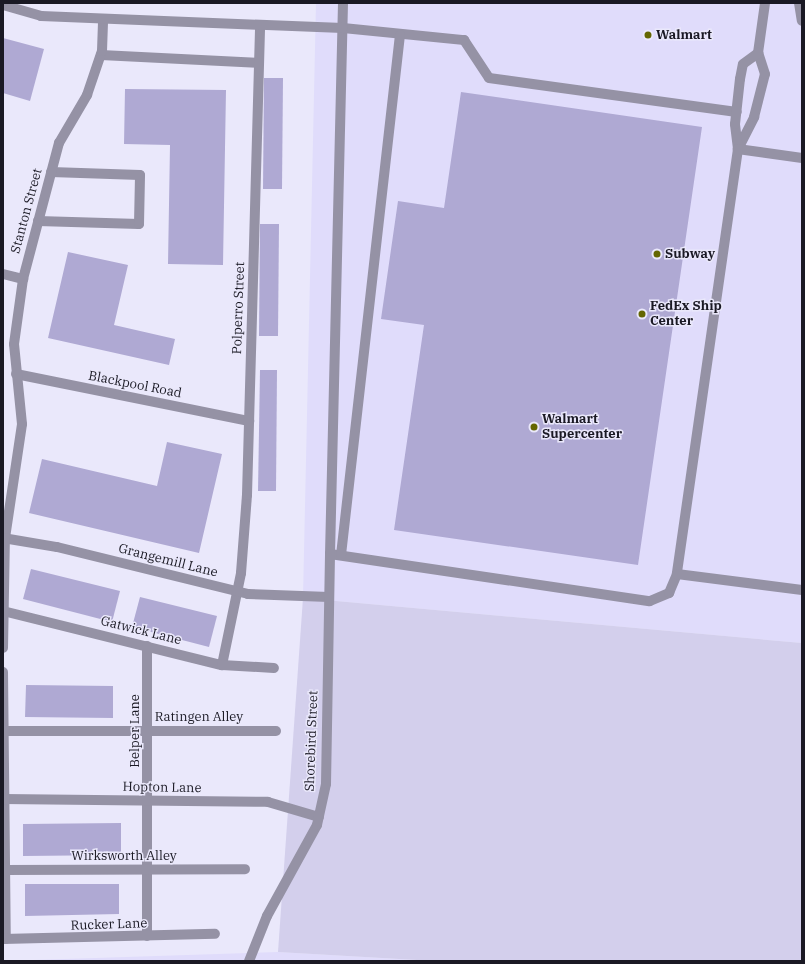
<!DOCTYPE html>
<style>
body{margin:0}
#map{position:relative;width:805px;height:964px;overflow:hidden;background:#eae8fb;font-family:"IBM Plex Serif",serif}
div>[style]{position:absolute}
.built>*{inset:0;background:#e0dcfb}
.green>*{inset:0;background:#d3cfec}
.building>*{inset:0;background:#afa9d3}
.service>*{height:10px;margin:-5px;padding:0 5px;transform-origin:5px;border-radius:5px;background:#9592a5}
.minor>*{height:10px;margin:-5px;padding:0 5px;transform-origin:5px;border-radius:5px;background:#9592a5}
.dots>*{width:11px;height:11px;translate:-50% -50%;box-sizing:border-box;border:2px solid #eae8fb;border-radius:50%}
span{translate:-50% -50%;white-space:nowrap;text-align:center;line-height:1.15;-webkit-text-stroke:3px #eae8fb;paint-order:stroke}
.poi-label{font-size:13px;color:#1a1924;font-weight:700}
.left{translate:0 -50%;text-align:left}
.street-label{font-size:13px;color:#1a1924}
.frame{position:absolute;inset:0;border:4px solid #1a1924;pointer-events:none}
</style>
<div id="map">
<div class="built">
<div style="clip-path:polygon(316px 3px,802px 3px,802px 643px,303px 598px)"></div>
<div style="clip-path:polygon(278px 952px,434px 961px,3px 961px)"></div>
</div>
<div class="green">
<div style="clip-path:polygon(303px 598px,802px 643px,802px 961px,434px 961px,278px 952px)"></div>
</div>
<div class="building">
<div style="clip-path:polygon(3px 38px,44px 49px,30px 101px,3px 93px)"></div>
<div style="clip-path:polygon(264px 78px,283px 78px,282px 189px,263px 189px)"></div>
<div style="clip-path:polygon(125px 89px,226px 90px,223px 265px,168px 264px,170px 145px,124px 144px)"></div>
<div style="clip-path:polygon(461px 92px,702px 127px,638px 565px,394px 530px,424px 325px,381px 319px,398px 201px,444px 208px)"></div>
<div style="clip-path:polygon(260px 224px,279px 224px,278px 336px,259px 336px)"></div>
<div style="clip-path:polygon(68px 252px,128px 265px,114px 325px,175px 339px,169px 365px,48px 338px)"></div>
<div style="clip-path:polygon(260px 370px,277px 370px,276px 491px,258px 491px)"></div>
<div style="clip-path:polygon(167px 442px,222px 454px,199px 553px,29px 513px,42px 459px,157px 486px)"></div>
<div style="clip-path:polygon(31px 569px,120px 591px,112px 622px,23px 599px)"></div>
<div style="clip-path:polygon(140px 597px,217px 616px,209px 647px,132px 627px)"></div>
<div style="clip-path:polygon(26px 685px,113px 686px,113px 718px,25px 717px)"></div>
<div style="clip-path:polygon(121px 823px,121px 855px,23px 856px,23px 824px)"></div>
<div style="clip-path:polygon(25px 884px,119px 884px,119px 914px,25px 916px)"></div>
</div>
<div class="service">
<div style="left:343px;top:3px;width:551px;rotate:91.35deg"></div>
<div style="left:330px;top:554px;width:323px;rotate:8.4deg"></div>
<div style="left:650px;top:601px;width:21px;rotate:-23deg"></div>
<div style="left:669px;top:593px;width:21px;rotate:-67deg"></div>
<div style="left:799px;top:3px;width:18px;rotate:81deg"></div>
<div style="left:343px;top:28px;width:122px;rotate:5.7deg"></div>
<div style="left:464px;top:40px;width:45px;rotate:56.7deg"></div>
<div style="left:489px;top:78px;width:250px;rotate:7.8deg"></div>
<div style="left:101px;top:55px;width:158px;rotate:2.9deg"></div>
<div style="left:738px;top:149px;width:36px;rotate:-63deg"></div>
<div style="left:754px;top:117px;width:44px;rotate:-75.7deg"></div>
<div style="left:765px;top:74px;width:22px;rotate:-108deg"></div>
<div style="left:758px;top:53px;width:50px;rotate:-82deg"></div>
<div style="left:738px;top:149px;width:25px;rotate:-97deg"></div>
<div style="left:735px;top:124px;width:45px;rotate:-83.7deg"></div>
<div style="left:740px;top:79px;width:15px;rotate:-79deg"></div>
<div style="left:743px;top:64px;width:19px;rotate:-36deg"></div>
<div style="left:802px;top:158px;width:65px;rotate:-172deg"></div>
<div style="left:738px;top:149px;width:429px;rotate:98.2deg"></div>
<div style="left:677px;top:574px;width:126px;rotate:7.3deg"></div>
<div style="left:38px;top:221px;width:101px;rotate:1.7deg"></div>
<div style="left:139px;top:224px;width:49px;rotate:-88.8deg"></div>
<div style="left:140px;top:175px;width:89px;rotate:-178.1deg"></div>
<div style="left:16px;top:374px;width:238px;rotate:11.4deg"></div>
<div style="left:5px;top:538px;width:115px;rotate:-81.5deg"></div>
<div style="left:22px;top:424px;width:80px;rotate:-95.7deg"></div>
<div style="left:14px;top:344px;width:66px;rotate:-82.1deg"></div>
<div style="left:23px;top:279px;width:141px;rotate:-75.2deg"></div>
<div style="left:59px;top:143px;width:56px;rotate:-59.7deg"></div>
<div style="left:87px;top:95px;width:46px;rotate:-71.2deg"></div>
<div style="left:102px;top:51px;width:32px;rotate:-88deg"></div>
<div style="left:341px;top:555px;width:523px;rotate:-83.53deg"></div>
<div style="left:222px;top:665px;width:94px;rotate:-78.3deg"></div>
<div style="left:241px;top:573px;width:78px;rotate:-85.6deg"></div>
<div style="left:247px;top:495px;width:470px;rotate:-88.4deg"></div>
</div>
<div class="minor">
<div style="left:3px;top:5px;width:40px;rotate:16deg"></div>
<div style="left:41px;top:16px;width:302px;rotate:2.3deg"></div>
<div style="left:3px;top:274px;width:21px;rotate:14deg"></div>
<div style="left:3px;top:538px;width:55px;rotate:9.5deg"></div>
<div style="left:57px;top:547px;width:197px;rotate:13.8deg"></div>
<div style="left:248px;top:594px;width:81px;rotate:2.1deg"></div>
<div style="left:3px;top:611px;width:226px;rotate:13.9deg"></div>
<div style="left:222px;top:665px;width:52px;rotate:3.3deg"></div>
<div style="left:147px;top:646px;width:290px;rotate:90deg"></div>
<div style="left:3px;top:648px;width:110px;rotate:-89deg"></div>
<div style="left:3px;top:672px;width:267px;rotate:89.4deg"></div>
<div style="left:3px;top:731px;width:273px"></div>
<div style="left:3px;top:799px;width:265px;rotate:0.6deg"></div>
<div style="left:268px;top:802px;width:53px;rotate:16.4deg"></div>
<div style="left:3px;top:870px;width:242px;rotate:-0.2deg"></div>
<div style="left:3px;top:939px;width:212px;rotate:-1.4deg"></div>
<div style="left:249px;top:961px;width:48px;rotate:-68.2deg"></div>
<div style="left:267px;top:916px;width:104px;rotate:-61.2deg"></div>
<div style="left:317px;top:825px;width:42px;rotate:-77.6deg"></div>
<div style="left:326px;top:784px;width:230px;rotate:-89deg"></div>
</div>
<div class="dots">
<div style="left:648px;top:35px;background:#646601"></div>
<div style="left:657px;top:254px;background:#646601"></div>
<div style="left:642px;top:314px;background:#646601"></div>
<div style="left:534px;top:427px;background:#646601"></div>
</div>
<div class="poi-label">
<span class="left" style="left:656px;top:35px">Walmart</span>
<span class="left" style="left:665px;top:254px">Subway</span>
<span class="left" style="left:650px;top:314px">FedEx Ship<br>Center</span>
<span class="left" style="left:542px;top:427px">Walmart<br>Supercenter</span>
</div>
<div class="street-label">
<span style="left:27px;top:211px;rotate:-75deg">Stanton Street</span>
<span style="left:239px;top:308px;rotate:-88deg">Polperro Street</span>
<span style="left:135px;top:385px;rotate:11deg">Blackpool Road</span>
<span style="left:168px;top:561px;rotate:14deg">Grangemill Lane</span>
<span style="left:141px;top:631px;rotate:14deg">Gatwick Lane</span>
<span style="left:199px;top:717px">Ratingen Alley</span>
<span style="left:135px;top:731px;rotate:-90deg">Belper Lane</span>
<span style="left:312px;top:741px;rotate:-88deg">Shorebird Street</span>
<span style="left:162px;top:788px;rotate:1deg">Hopton Lane</span>
<span style="left:124px;top:856px">Wirksworth Alley</span>
<span style="left:109px;top:925px;rotate:-2deg">Rucker Lane</span>
</div>
<div class="frame"></div>
</div>
